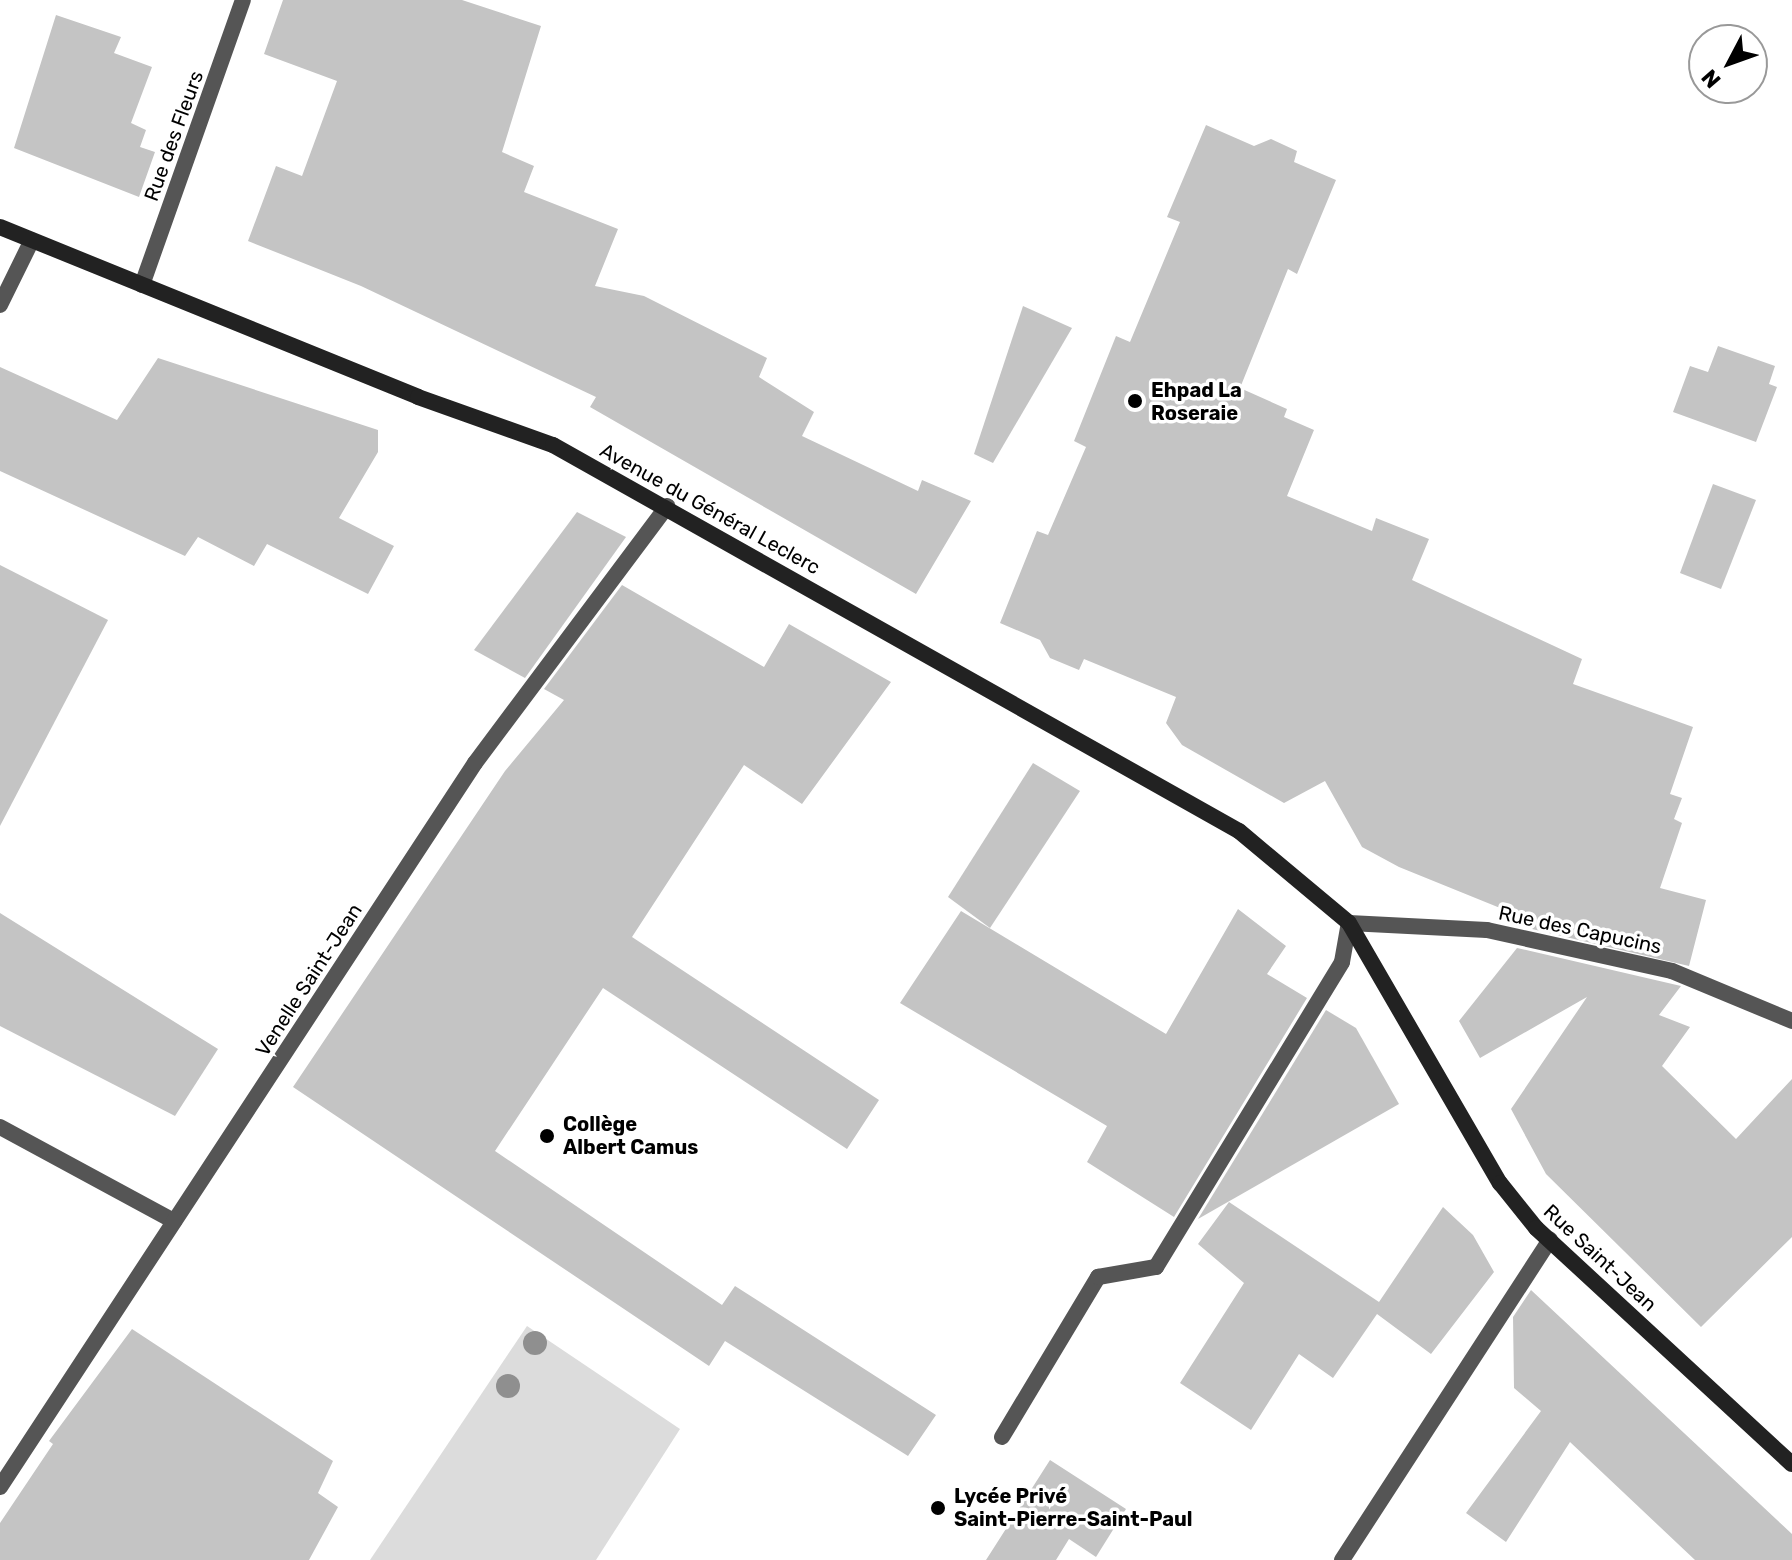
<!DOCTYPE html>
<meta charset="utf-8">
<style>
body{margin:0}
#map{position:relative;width:1792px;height:1560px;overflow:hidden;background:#fff;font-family:Rubik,sans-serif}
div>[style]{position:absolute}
.green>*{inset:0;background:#dcdcdc}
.building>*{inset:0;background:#c4c4c4}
.service>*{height:16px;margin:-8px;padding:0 8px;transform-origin:8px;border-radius:8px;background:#555}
.minor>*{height:16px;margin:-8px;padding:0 8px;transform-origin:8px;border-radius:8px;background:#555}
.tertiary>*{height:16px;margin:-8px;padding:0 8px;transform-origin:8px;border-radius:8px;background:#555}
.secondary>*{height:16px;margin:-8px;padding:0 8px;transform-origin:8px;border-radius:8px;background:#222}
.trees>*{width:24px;height:24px;margin:-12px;border-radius:50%;background:#8f8f8f}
.dots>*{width:22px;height:22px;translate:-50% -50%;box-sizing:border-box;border:4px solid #fff;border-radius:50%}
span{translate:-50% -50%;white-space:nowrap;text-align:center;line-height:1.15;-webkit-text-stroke:7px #fff;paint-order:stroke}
.street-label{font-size:20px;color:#000}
.poi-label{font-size:20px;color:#000;font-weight:700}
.left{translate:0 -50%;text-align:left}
.north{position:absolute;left:1688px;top:24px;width:80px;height:80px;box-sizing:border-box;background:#fff;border:2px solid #999;border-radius:50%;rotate:229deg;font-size:22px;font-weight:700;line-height:32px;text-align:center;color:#000}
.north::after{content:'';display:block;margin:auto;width:28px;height:36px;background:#000;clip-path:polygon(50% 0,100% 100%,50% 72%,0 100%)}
</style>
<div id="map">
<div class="green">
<div style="clip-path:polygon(527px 1326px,680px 1429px,596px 1560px,370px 1560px)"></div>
</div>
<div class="building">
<div style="clip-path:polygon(283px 0,462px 0,541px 26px,502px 152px,534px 166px,524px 192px,618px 229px,595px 286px,644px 296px,767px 358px,759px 377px,814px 412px,802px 436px,918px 491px,922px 480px,971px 501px,916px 594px,590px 407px,596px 397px,361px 286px,248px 241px,276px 166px,302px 176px,337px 81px,264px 54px)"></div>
<div style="clip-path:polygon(56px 15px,121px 37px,114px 53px,152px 67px,131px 123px,146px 130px,140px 147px,155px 152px,139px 197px,14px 148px)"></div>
<div style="clip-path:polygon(1206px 125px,1254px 146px,1271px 139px,1297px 151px,1294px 162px,1336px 180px,1297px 274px,1288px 269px,1240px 388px,1287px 409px,1284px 417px,1314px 430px,1287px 496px,1372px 531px,1376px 518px,1429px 539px,1412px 580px,1582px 659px,1573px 684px,1693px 727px,1670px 794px,1682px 798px,1674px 819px,1682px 823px,1660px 888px,1706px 900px,1689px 966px,1532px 929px,1537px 923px,1399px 867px,1362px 847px,1325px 781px,1284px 803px,1182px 745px,1166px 723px,1176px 697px,1084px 659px,1079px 670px,1050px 658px,1040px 640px,1000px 623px,1037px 531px,1048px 535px,1086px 447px,1074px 441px,1116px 336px,1130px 342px,1180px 222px,1167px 217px)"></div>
<div style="clip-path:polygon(1023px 306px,1072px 328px,993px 463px,974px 454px)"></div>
<div style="clip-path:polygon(1718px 346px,1775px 366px,1769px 384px,1777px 387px,1756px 442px,1673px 412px,1690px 366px,1708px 372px)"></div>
<div style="clip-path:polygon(158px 358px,378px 430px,378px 452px,339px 518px,394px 546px,368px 594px,267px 544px,254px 566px,198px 537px,185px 556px,0 471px,0 367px,117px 420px)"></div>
<div style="clip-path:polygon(1713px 484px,1756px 500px,1721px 589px,1680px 573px)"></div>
<div style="clip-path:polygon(577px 512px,626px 537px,525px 678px,474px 650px)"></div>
<div style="clip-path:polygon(0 565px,108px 620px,0 826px)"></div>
<div style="clip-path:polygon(622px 585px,764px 667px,789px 624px,891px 682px,802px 804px,744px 765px,632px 937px,879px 1100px,847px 1149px,603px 988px,495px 1151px,722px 1305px,735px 1286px,936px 1415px,908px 1456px,725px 1341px,709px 1366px,293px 1087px,505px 771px,564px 700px,544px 689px)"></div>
<div style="clip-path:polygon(1033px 763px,1080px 791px,990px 928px,948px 897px)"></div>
<div style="clip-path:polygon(1238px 909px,1286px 946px,1267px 974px,1307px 998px,1174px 1217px,1087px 1162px,1107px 1126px,900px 1003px,961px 911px,1166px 1034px)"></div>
<div style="clip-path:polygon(0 913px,218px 1049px,175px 1116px,0 1026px)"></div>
<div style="clip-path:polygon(1517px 948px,1681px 986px,1659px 1015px,1690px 1027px,1662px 1066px,1736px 1139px,1792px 1079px,1792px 1237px,1701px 1327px,1546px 1174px,1511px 1109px,1587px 997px,1480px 1058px,1459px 1021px)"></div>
<div style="clip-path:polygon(1326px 1010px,1356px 1028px,1399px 1104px,1198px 1219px)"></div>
<div style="clip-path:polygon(1229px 1202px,1379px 1302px,1443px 1207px,1473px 1235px,1494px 1272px,1431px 1354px,1377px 1314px,1333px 1378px,1299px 1354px,1251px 1430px,1180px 1383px,1244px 1283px,1198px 1244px)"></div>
<div style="clip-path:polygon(1531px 1290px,1792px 1534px,1792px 1560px,1695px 1560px,1570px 1442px,1506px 1542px,1466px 1513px,1541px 1411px,1514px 1388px,1513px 1317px)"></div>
<div style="clip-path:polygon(132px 1329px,333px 1461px,318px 1493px,338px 1507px,309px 1560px,0 1560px,0 1523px,53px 1444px,49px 1441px)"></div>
<div style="clip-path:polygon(1050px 1460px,1126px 1509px,1096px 1557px,1069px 1539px,1056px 1560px,986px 1560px)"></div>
</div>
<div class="service">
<div style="left:1002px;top:1437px;width:187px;rotate:-59deg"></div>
<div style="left:1098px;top:1277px;width:59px;rotate:-9.8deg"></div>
<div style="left:1156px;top:1267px;width:357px;rotate:-58.6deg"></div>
<div style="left:1342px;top:962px;width:40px;rotate:-80deg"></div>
<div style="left:1342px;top:1560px;width:382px;rotate:-57deg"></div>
</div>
<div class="minor">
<div style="left:142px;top:285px;width:302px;rotate:-70.5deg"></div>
<div style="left:0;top:305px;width:72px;rotate:-63.8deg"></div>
<div style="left:0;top:1127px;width:198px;rotate:28.4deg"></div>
<div style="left:0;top:1487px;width:866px;rotate:-56.73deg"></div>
<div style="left:475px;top:763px;width:321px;rotate:-53.2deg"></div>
</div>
<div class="tertiary">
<div style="left:1349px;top:923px;width:138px;rotate:2.9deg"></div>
<div style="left:1487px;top:930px;width:189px;rotate:12.5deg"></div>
<div style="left:1672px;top:971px;width:130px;rotate:22.6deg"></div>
</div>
<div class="secondary">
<div style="left:0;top:227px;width:451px;rotate:22.1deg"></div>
<div style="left:418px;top:397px;width:143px;rotate:19.6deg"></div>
<div style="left:553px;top:445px;width:787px;rotate:29.37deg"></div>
<div style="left:1239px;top:831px;width:143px;rotate:39.9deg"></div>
<div style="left:1349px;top:923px;width:301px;rotate:59.9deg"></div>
<div style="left:1500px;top:1183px;width:58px;rotate:51.3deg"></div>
<div style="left:1536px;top:1228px;width:348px;rotate:42.7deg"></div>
</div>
<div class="trees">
<div style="left:535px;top:1343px"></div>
<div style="left:508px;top:1386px"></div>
</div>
<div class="dots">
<div style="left:1135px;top:401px;background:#000"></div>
<div style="left:547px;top:1136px;background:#000"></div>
<div style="left:938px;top:1508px;background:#000"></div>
</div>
<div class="street-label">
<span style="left:174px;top:136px;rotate:-70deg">Rue des Fleurs</span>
<span style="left:710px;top:509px;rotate:29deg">Avenue du Général Leclerc</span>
<span style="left:1580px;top:930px;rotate:12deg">Rue des Capucins</span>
<span style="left:309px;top:980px;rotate:-57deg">Venelle Saint-Jean</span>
<span style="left:1600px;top:1258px;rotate:43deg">Rue Saint-Jean</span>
</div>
<div class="poi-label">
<span class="left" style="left:1151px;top:402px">Ehpad La<br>Roseraie</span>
<span class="left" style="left:563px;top:1136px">Collège<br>Albert Camus</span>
<span class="left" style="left:954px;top:1508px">Lycée Privé<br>Saint-Pierre-Saint-Paul</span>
</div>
<div class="north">N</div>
</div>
